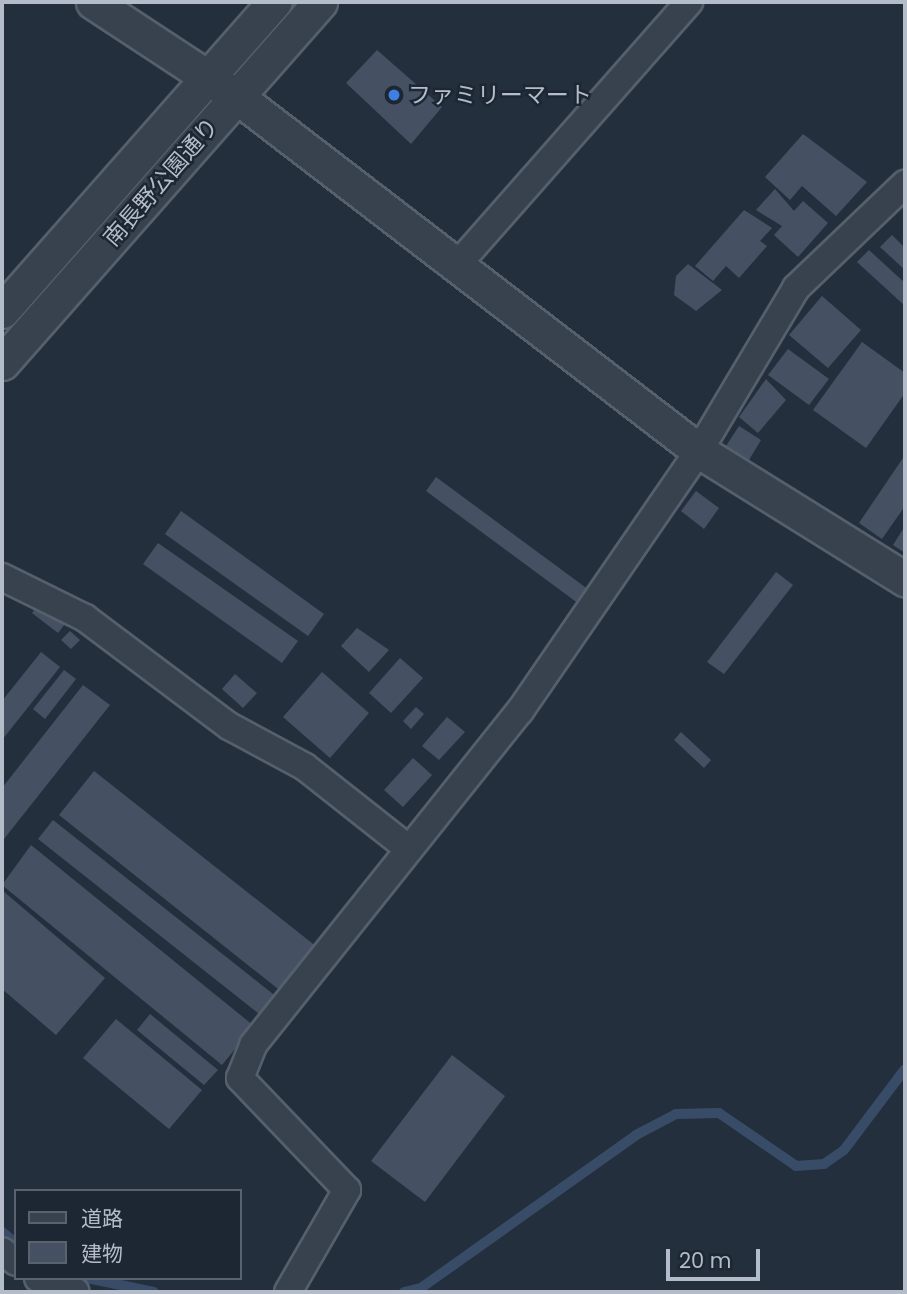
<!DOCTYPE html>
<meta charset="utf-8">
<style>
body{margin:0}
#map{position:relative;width:907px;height:1294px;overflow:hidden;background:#242f3e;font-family:Poppins,"Noto Sans JP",sans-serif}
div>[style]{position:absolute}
.stream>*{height:10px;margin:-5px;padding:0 5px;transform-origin:5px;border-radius:5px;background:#394c67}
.building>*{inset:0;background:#455162}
.roads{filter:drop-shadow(2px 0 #565f6c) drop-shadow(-2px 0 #565f6c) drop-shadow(0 2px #565f6c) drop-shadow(0 -2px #565f6c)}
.minor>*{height:26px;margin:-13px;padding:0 13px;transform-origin:13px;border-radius:13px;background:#38414e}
.tertiary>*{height:33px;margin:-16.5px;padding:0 16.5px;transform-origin:16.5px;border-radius:16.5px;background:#38414e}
.dots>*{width:19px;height:19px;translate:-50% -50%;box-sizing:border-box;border:4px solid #1d2633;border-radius:50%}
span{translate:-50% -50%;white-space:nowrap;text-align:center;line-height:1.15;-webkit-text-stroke:5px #1d2633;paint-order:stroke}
.poi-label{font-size:23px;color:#b4bcc9}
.left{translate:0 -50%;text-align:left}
.street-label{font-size:23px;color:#b4bcc9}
.frame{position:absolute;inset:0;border:4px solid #b4bcc9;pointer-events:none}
.legend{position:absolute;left:14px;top:1189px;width:228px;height:91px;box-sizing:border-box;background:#1d2633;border:2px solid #59626f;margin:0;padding:9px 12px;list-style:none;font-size:21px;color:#b4bcc9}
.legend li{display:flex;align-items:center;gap:14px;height:35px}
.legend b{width:35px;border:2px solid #59626f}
.scale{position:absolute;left:666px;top:1249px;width:94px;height:32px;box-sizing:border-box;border:4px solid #b4bcc9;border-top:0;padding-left:9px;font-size:21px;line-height:24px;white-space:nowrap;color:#b4bcc9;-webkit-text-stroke:5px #1d2633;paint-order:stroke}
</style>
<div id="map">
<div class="stream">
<div style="left:2px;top:1232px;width:18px;rotate:38deg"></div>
<div style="left:87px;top:1278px;width:68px;rotate:11.8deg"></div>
<div style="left:404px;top:1292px;width:17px;rotate:-13deg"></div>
<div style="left:421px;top:1288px;width:264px;rotate:-35.4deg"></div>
<div style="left:636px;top:1135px;width:45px;rotate:-27.7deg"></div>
<div style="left:676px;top:1114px;width:43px;rotate:-1.3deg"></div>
<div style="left:719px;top:1113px;width:93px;rotate:34.5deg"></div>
<div style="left:796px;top:1166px;width:28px;rotate:-4deg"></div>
<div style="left:824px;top:1164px;width:24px;rotate:-35deg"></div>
<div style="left:844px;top:1150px;width:101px;rotate:-53deg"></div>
</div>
<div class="building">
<div style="clip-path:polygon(377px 50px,442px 107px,411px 144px,346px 83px)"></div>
<div style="clip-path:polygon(803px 134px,867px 182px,836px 216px,802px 186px,790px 200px,765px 177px)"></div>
<div style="clip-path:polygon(775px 189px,794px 211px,803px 201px,828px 223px,798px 257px,774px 235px,782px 226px,756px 210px)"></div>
<div style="clip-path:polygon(744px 210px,772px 228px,760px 241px,767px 246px,739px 278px,726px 266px,713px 281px,695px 266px)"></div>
<div style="clip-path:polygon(892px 235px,905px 248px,905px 270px,880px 247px)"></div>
<div style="clip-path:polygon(869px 250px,905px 283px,905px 306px,857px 262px)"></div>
<div style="clip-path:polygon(688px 264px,722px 290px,696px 311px,674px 295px,676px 276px)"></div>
<div style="clip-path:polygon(822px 296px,861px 330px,828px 368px,789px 335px)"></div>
<div style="clip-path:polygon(862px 342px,905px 373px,905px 393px,866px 448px,813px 410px)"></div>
<div style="clip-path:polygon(788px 349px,829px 379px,809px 405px,768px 375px)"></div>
<div style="clip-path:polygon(766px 379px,786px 400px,758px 433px,739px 417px)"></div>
<div style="clip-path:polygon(739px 426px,761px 440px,749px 460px,726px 446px)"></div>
<div style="clip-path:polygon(905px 455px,905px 506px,882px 539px,859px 523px)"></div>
<div style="clip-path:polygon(436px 477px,589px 590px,579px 604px,426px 491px)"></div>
<div style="clip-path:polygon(696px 491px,719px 508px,704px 529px,681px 511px)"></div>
<div style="clip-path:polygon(181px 511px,324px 614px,308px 636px,165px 534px)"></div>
<div style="clip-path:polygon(905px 526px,905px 553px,893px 545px)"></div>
<div style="clip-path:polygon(158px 543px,298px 641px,282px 663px,143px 564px)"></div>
<div style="clip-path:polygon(776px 572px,793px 585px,724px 674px,707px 662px)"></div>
<div style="clip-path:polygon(42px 600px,68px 620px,58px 633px,32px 613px)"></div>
<div style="clip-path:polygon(357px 628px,389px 650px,369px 672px,341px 646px)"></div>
<div style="clip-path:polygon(70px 631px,80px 640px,71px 649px,61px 640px)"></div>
<div style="clip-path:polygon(41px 652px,60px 667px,2px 740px,2px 701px)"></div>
<div style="clip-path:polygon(400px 658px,423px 678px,391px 713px,369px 693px)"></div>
<div style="clip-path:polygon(64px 670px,76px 679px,45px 719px,33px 709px)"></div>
<div style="clip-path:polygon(322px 672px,369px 713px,330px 758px,283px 717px)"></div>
<div style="clip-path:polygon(235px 674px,257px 693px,243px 708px,222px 689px)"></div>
<div style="clip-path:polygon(83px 685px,110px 705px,4px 839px,2px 788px)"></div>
<div style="clip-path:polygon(416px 707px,424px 714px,411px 729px,403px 721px)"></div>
<div style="clip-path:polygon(447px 717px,465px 732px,439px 760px,422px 746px)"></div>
<div style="clip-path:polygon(681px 732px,711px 760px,704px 768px,674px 740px)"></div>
<div style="clip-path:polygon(413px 758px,432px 775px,403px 807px,384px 790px)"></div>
<div style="clip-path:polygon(94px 771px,322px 951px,287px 996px,59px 815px)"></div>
<div style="clip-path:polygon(53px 820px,278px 998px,263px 1017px,38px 839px)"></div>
<div style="clip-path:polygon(31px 845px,254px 1026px,222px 1065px,2px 885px)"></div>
<div style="clip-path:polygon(2px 890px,105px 978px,56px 1035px,2px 989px)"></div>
<div style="clip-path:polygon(150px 1014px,218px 1070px,204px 1085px,137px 1030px)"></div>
<div style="clip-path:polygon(116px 1019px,202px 1090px,169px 1129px,83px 1058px)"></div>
<div style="clip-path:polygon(452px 1055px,505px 1096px,425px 1202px,371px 1161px)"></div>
</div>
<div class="roads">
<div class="minor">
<div style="left:459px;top:263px;width:348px;rotate:-48.6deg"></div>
<div style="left:2px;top:577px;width:93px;rotate:26.3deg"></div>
<div style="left:85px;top:618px;width:180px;rotate:36.9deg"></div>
<div style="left:229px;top:726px;width:86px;rotate:28.3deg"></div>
<div style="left:305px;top:767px;width:132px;rotate:38.3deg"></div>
<div style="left:2px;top:1251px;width:18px;rotate:38deg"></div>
<div style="left:38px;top:1278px;width:40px;rotate:20.2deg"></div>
<div style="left:288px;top:1292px;width:118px;rotate:-60deg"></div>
<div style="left:347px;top:1190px;width:155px;rotate:-133.7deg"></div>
<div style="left:240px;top:1078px;width:35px;rotate:-68deg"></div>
<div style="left:253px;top:1045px;width:428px;rotate:-51.4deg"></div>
<div style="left:520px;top:711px;width:316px;rotate:-55.5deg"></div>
<div style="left:699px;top:451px;width:190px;rotate:-59.2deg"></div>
<div style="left:796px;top:288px;width:151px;rotate:-43.7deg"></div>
</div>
<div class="tertiary">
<div style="left:93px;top:2px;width:171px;rotate:33.3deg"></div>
<div style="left:236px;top:96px;width:583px;rotate:37.48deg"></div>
<div style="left:699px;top:451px;width:243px;rotate:31.9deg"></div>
<div style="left:2px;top:311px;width:412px;rotate:-48.6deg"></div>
<div style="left:2px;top:363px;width:481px;rotate:-48.6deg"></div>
</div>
</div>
<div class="dots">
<div style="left:394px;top:95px;background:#3f7fe0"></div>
</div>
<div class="poi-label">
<span class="left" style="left:408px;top:95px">ファミリーマート</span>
</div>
<div class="street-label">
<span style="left:161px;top:182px;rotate:-49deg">南長野公園通り</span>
</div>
<div class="frame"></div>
<ul class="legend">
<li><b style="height:9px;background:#38414e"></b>道路</li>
<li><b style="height:19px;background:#455162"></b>建物</li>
</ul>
<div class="scale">20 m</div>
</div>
